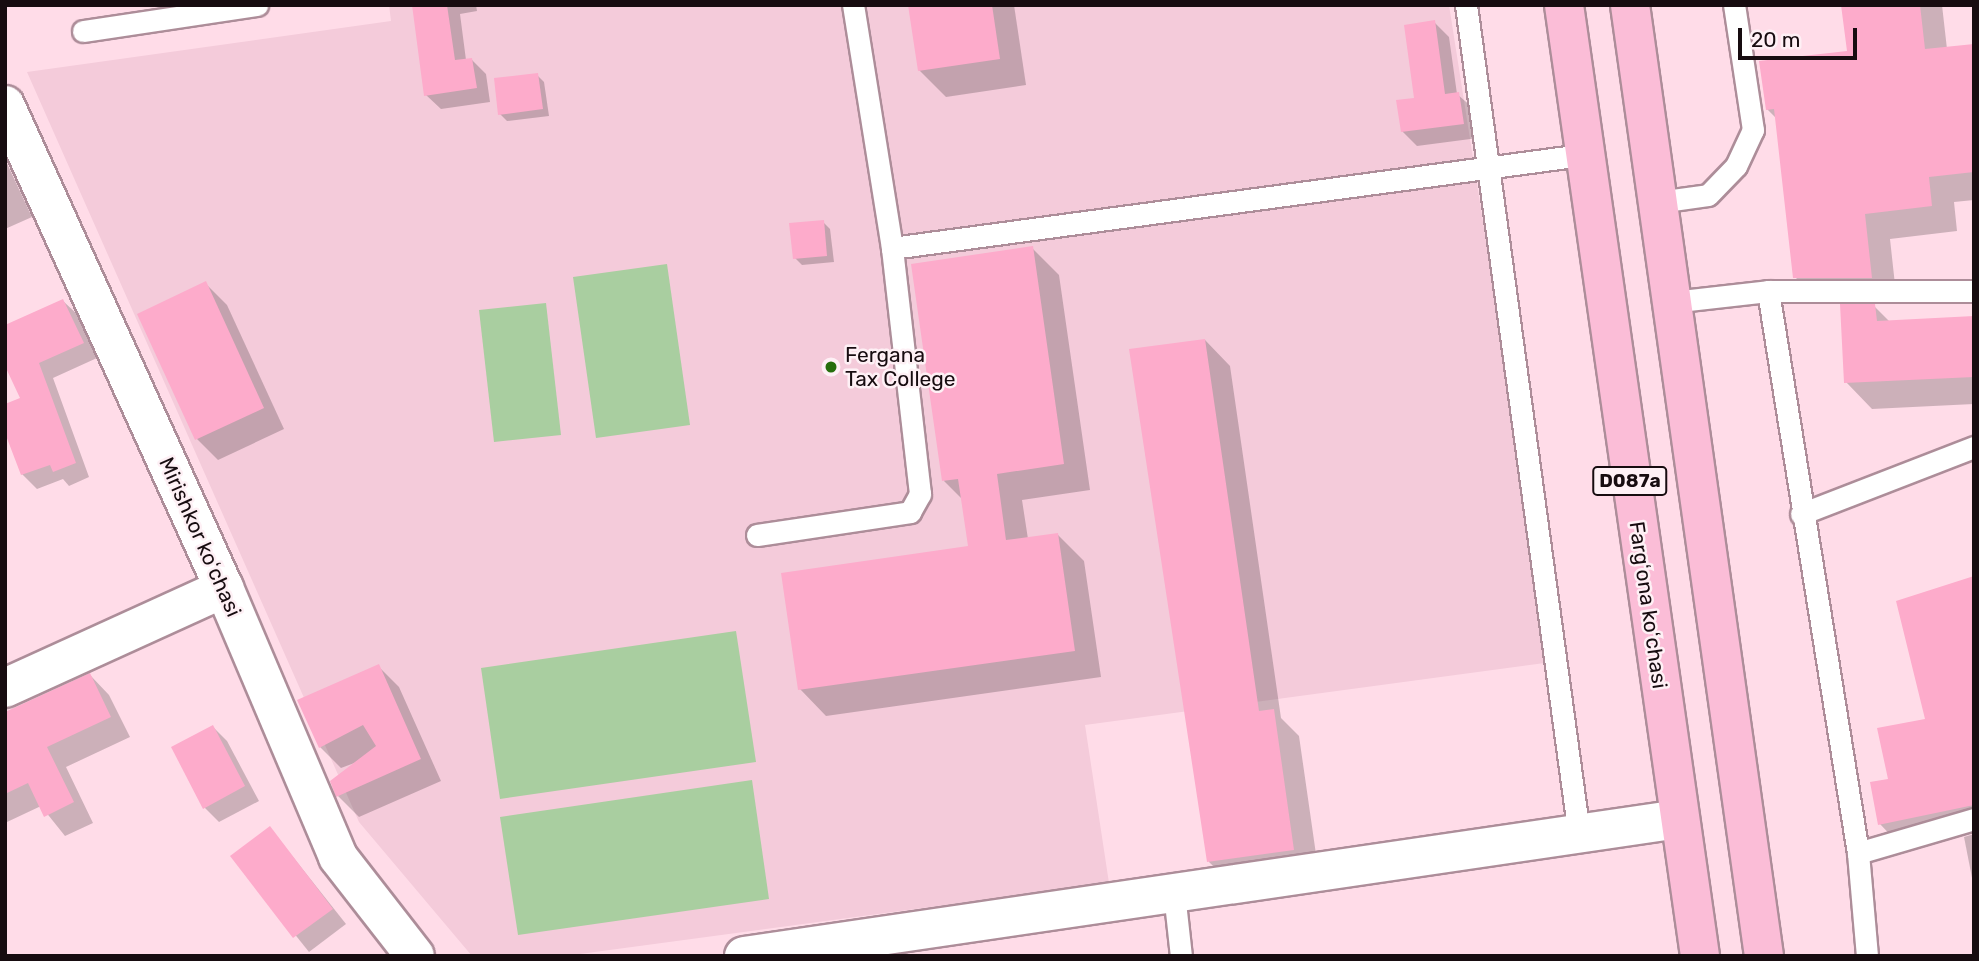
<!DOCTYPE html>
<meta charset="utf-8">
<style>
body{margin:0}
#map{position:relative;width:1979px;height:961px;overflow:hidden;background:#ffdce8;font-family:Rubik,sans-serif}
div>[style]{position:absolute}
.built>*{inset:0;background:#f4cbda}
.green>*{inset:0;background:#a9cea0}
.shadow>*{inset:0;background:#0003}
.building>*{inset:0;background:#fdabcb}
.roads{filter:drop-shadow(2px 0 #ad8d99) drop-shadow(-2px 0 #ad8d99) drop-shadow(0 2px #ad8d99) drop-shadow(0 -2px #ad8d99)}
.lane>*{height:21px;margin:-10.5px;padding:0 10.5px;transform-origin:10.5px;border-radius:10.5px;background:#fff}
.street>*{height:38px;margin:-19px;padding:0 19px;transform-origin:19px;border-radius:19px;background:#fff}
.primary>*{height:38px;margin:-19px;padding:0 19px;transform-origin:19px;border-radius:19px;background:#fbbdd7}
.dots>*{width:19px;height:19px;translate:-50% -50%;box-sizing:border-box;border:4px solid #fef0f5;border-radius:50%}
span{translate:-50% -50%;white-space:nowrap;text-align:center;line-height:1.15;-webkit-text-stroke:5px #fef0f5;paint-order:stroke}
.shield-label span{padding:2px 5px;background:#fef0f5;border:2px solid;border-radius:5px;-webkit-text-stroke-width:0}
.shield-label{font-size:19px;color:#170c10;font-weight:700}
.poi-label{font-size:21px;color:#170c10}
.left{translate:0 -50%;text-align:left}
.street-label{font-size:21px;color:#170c10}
.frame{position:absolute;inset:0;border:7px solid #170c10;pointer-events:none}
.scale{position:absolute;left:1738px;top:28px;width:119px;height:32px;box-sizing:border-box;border:4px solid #170c10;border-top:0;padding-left:9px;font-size:21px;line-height:24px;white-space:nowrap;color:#170c10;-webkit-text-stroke:5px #fef0f5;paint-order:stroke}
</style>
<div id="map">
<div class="built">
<div style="clip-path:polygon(389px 5px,1449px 5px,1552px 662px,1085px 725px,1109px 883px,565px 956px,472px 956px,359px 822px,27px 72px,391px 21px)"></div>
</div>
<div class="green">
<div style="clip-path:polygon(667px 264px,690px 425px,596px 438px,573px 277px)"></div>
<div style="clip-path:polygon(546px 303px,561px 435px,494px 442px,479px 310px)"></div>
<div style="clip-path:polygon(736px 631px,756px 762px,500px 799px,481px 668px)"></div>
<div style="clip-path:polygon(752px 780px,769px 899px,518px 935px,500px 817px)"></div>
</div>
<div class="shadow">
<div style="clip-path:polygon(414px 5px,476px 5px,477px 11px,460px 14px,466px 60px,472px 60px,486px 74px,490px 102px,441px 109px,426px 95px)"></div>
<div style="clip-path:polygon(909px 5px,1014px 5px,1026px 85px,946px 97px,919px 70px)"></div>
<div style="clip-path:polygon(1843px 5px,1942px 5px,1947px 49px,1974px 46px,1974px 200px,1954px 202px,1957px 231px,1890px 239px,1897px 303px,1871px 303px,1890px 322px,1974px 318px,1974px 404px,1872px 409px,1846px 382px,1841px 303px,1821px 303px,1795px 277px,1777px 119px,1767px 109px,1849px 53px)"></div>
<div style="clip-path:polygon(1434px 22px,1449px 37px,1457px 94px,1473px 108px,1478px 138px,1417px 146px,1402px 131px,1416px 100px)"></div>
<div style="clip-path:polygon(537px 75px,544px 82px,549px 116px,507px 121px,500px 114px)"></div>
<div style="clip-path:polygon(5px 159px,32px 217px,5px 229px)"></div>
<div style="clip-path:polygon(823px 222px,830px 229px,834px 262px,802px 265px,795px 258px)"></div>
<div style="clip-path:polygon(1032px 248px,1059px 275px,1090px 490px,1022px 500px,1028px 539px,1058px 535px,1084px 561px,1101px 677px,826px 716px,800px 689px,970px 547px,963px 500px,944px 481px)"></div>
<div style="clip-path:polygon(206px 284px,227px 305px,284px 429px,218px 460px,197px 439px)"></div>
<div style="clip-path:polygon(63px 301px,78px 315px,97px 358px,53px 378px,89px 477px,69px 486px,63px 479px,37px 489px,22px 474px,22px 399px)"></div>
<div style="clip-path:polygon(1205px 340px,1230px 366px,1281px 718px,1299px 736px,1319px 875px,1235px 887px,1209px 862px)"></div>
<div style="clip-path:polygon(1974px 578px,1974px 829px,1899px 844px,1880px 824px,1890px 780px,1927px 720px)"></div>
<div style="clip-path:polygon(378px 666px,399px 687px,441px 781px,359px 817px,338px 796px,332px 781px,357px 762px,341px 768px,320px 747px)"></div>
<div style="clip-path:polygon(90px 675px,109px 695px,130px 737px,66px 767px,93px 823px,65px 836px,41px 806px,7px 822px,5px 714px)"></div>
<div style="clip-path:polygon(213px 727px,227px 741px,259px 801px,219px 822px,204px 807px)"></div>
<div style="clip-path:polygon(270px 828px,346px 924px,309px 952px,233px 857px)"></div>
<div style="clip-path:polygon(1974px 834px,1974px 888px,1964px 837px)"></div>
</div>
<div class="building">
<div style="clip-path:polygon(412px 5px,447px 5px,455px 60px,472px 58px,477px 88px,424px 96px)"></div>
<div style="clip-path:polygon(908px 5px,992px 5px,1000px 59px,918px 71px)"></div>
<div style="clip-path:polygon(1841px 5px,1920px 5px,1925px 49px,1974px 44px,1974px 172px,1929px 177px,1932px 206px,1865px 214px,1872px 278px,1793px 278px,1774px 109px,1766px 110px,1759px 61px,1847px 51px)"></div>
<div style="clip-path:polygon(1435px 20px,1445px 94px,1459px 92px,1464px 124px,1401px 132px,1396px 100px,1414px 98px,1404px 25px)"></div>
<div style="clip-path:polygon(538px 73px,543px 109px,498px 115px,494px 78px)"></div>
<div style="clip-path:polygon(824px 220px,827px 256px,793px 259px,789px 223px)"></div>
<div style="clip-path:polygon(1033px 246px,1064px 464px,997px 474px,1006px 540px,1058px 533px,1075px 651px,798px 690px,781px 573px,968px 546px,958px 479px,942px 481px,911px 264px)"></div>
<div style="clip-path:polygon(206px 281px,264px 408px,195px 440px,137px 314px)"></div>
<div style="clip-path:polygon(63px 299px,84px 343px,39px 363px,76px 463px,53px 472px,50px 465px,21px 475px,5px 433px,5px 404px,20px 398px,5px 366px,5px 325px)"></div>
<div style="clip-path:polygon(1840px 304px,1875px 304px,1877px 321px,1974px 316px,1974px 377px,1844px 383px)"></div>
<div style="clip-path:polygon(1205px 339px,1259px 711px,1274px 709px,1294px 850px,1207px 862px,1129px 349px)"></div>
<div style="clip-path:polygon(1974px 576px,1974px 805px,1878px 825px,1870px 782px,1888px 779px,1877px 728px,1925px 719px,1896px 601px)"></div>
<div style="clip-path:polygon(379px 664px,421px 759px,336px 797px,330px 781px,376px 746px,363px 725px,319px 748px,297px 700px)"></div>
<div style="clip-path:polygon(90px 673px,111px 717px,47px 747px,74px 802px,44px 817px,28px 783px,5px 794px,5px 712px)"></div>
<div style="clip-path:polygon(213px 725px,245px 786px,203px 809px,171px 747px)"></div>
<div style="clip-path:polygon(270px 826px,333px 909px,293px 938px,230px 856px)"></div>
</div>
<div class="roads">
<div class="lane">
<div style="left:1466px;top:5px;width:837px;rotate:82.24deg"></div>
<div style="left:83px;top:31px;width:176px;rotate:-8.5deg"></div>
<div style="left:1658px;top:202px;width:50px;rotate:-8deg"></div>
<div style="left:1708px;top:195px;width:40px;rotate:-46deg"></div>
<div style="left:1736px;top:166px;width:40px;rotate:-65deg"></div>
<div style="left:1753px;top:130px;width:126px;rotate:-98.6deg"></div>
<div style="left:892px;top:248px;width:696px;rotate:-7.68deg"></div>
<div style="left:1672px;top:302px;width:97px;rotate:-6.5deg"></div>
<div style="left:1801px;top:514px;width:186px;rotate:-21.2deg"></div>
<div style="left:757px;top:535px;width:155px;rotate:-8.5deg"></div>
<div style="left:910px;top:512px;width:21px;rotate:-61deg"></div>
<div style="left:920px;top:494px;width:248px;rotate:-96.5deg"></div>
<div style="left:892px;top:248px;width:246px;rotate:-99.1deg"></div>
<div style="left:1858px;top:853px;width:569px;rotate:-99.1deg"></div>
<div style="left:1768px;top:291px;width:206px"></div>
<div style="left:1174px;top:893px;width:63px;rotate:83.7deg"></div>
<div style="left:1867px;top:956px;width:103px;rotate:-95deg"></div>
<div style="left:1858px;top:853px;width:121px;rotate:-16.3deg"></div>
</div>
<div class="street">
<div style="left:5px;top:105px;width:530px;rotate:65.61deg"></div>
<div style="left:224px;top:588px;width:292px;rotate:67deg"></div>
<div style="left:338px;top:857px;width:125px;rotate:52.1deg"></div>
<div style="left:5px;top:688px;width:241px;rotate:-24.5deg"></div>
<div style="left:744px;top:956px;width:945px;rotate:-8.34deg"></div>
</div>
<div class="primary">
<div style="left:1564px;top:5px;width:961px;rotate:81.86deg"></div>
<div style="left:1630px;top:5px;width:960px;rotate:81.98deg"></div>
</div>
</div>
<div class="dots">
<div style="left:831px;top:367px;background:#266e0c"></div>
</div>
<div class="shield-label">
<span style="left:1630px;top:481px">D087a</span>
</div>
<div class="poi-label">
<span class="left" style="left:845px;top:367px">Fergana<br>Tax College</span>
</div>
<div class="street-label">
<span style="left:200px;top:537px;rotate:66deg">Mirishkor koʻchasi</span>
<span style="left:1648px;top:605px;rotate:82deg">Fargʻona koʻchasi</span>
</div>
<div class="frame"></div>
<div class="scale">20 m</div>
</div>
